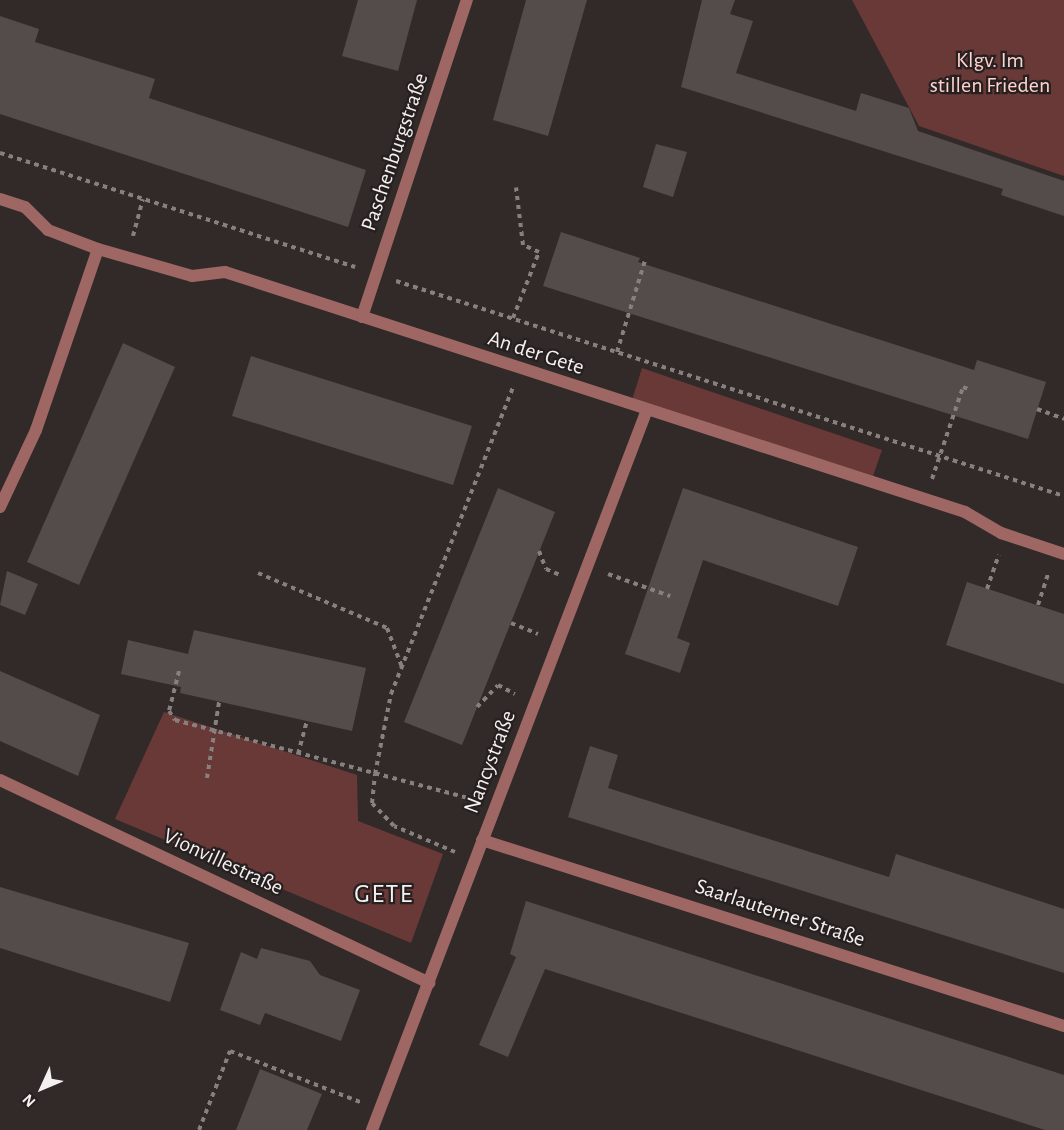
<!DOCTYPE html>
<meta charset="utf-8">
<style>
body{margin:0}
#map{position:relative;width:1064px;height:1130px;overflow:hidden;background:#312a29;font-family:"Alegreya Sans",sans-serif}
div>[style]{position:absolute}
.green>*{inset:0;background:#683936}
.building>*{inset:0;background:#544c4b}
.path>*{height:4px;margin-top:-2px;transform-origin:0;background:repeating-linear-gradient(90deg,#86807f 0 4.5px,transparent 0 9px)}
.street>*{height:12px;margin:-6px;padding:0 6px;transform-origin:6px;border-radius:6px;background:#9e6763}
span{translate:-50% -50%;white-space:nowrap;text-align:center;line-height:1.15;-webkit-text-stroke:4.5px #272020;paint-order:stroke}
.park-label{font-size:22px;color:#ffd2cd}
.street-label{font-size:22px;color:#f6f1f1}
.quarter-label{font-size:26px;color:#f6f1f1;letter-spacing:1.5px}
.north{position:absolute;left:12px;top:1058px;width:60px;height:60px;-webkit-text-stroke:4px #272020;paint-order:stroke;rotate:226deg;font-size:16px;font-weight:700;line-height:24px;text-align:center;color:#f6f1f1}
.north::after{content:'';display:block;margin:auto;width:21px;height:27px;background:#f6f1f1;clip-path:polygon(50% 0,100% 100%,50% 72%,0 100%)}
</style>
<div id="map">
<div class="green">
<div style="clip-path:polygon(852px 0,1064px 0,1064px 176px,919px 126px)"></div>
<div style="clip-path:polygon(642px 368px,882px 450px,873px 476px,632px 400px)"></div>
<div style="clip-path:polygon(164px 712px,357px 775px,358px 821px,443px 854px,411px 943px,115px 819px)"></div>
</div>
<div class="building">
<div style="clip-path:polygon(358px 0,417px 0,398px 71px,342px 56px)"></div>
<div style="clip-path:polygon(526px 0,587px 0,548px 136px,493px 120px)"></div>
<div style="clip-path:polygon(702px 0,735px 0,730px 14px,753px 21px,736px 73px,856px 111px,861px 93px,909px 108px,918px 131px,1064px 181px,1064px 216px,1001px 195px,1003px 189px,681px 87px)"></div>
<div style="clip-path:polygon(0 16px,39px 29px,35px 42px,155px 79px,149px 98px,366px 170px,348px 227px,0 114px)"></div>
<div style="clip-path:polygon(656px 144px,687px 152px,673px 197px,643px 187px)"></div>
<div style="clip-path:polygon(561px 232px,640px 258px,638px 262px,974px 370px,977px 360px,1046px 382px,1028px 439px,543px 286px)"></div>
<div style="clip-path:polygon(123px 343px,175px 367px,79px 585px,27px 562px)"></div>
<div style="clip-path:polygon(251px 356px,472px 426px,453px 485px,232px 416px)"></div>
<div style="clip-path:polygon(498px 488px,555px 512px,462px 745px,404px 722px)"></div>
<div style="clip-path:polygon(683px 488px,858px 547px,838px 606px,703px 560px,677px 638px,690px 643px,680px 673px,625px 654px)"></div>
<div style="clip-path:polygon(7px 571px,38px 584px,25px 615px,0 605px)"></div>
<div style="clip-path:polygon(967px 582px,1064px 614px,1064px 684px,946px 645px)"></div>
<div style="clip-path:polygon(194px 630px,366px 668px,352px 731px,180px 693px,181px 687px,121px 674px,128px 640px,188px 654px)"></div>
<div style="clip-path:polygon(0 671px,100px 715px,78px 776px,0 741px)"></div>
<div style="clip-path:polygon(590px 746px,618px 755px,608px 788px,889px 877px,896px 854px,1064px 909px,1064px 973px,568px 817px)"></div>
<div style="clip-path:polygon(0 887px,189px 943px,170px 1002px,0 948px)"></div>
<div style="clip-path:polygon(526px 901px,1064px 1075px,1064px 1130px,1045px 1130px,545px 969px,508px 1057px,479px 1045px,516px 957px,510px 954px)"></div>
<div style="clip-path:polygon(261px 948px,310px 961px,320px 975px,360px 990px,341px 1041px,265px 1013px,260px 1025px,220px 1010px,241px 952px,257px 959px)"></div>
<div style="clip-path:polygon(260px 1069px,322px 1094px,307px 1130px,236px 1130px)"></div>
</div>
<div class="path">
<div style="left:0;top:153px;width:373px;rotate:17.8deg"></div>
<div style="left:133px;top:236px;width:38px;rotate:-75deg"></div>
<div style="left:396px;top:281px;width:702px;rotate:17.84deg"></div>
<div style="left:513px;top:318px;width:71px;rotate:-68.5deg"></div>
<div style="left:539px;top:252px;width:17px;rotate:-156deg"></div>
<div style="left:523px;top:245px;width:58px;rotate:-96.9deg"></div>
<div style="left:617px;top:352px;width:99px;rotate:-73deg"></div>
<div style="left:1037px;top:409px;width:29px;rotate:20deg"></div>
<div style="left:932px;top:479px;width:97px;rotate:-71.4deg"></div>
<div style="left:963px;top:387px;width:5px;rotate:22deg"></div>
<div style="left:539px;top:551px;width:19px;rotate:69deg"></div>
<div style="left:546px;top:569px;width:15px;rotate:23deg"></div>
<div style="left:258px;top:573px;width:140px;rotate:23.1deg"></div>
<div style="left:387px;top:628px;width:42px;rotate:69deg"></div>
<div style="left:608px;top:574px;width:66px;rotate:19.5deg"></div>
<div style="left:987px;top:589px;width:36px;rotate:-71deg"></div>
<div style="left:1038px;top:605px;width:35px;rotate:-72deg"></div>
<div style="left:511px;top:623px;width:29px;rotate:22deg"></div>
<div style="left:179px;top:671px;width:41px;rotate:104deg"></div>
<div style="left:169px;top:711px;width:11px;rotate:56deg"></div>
<div style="left:175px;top:720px;width:310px;rotate:14.9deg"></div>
<div style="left:477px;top:707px;width:30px;rotate:-46deg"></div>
<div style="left:498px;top:685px;width:19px;rotate:28deg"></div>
<div style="left:298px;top:754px;width:34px;rotate:-75deg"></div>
<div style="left:207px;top:778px;width:77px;rotate:-81deg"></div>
<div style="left:455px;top:852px;width:66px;rotate:-156.9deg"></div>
<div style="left:394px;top:826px;width:32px;rotate:-134deg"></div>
<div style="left:372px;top:803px;width:29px;rotate:-84deg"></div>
<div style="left:375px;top:774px;width:82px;rotate:-78.7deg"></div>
<div style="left:391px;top:694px;width:329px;rotate:-68.3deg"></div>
<div style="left:199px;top:1130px;width:85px;rotate:-68.6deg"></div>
<div style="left:230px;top:1051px;width:140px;rotate:21.4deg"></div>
</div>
<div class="street">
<div style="left:0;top:199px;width:26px;rotate:18deg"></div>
<div style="left:25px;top:207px;width:33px;rotate:45deg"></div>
<div style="left:48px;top:230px;width:53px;rotate:20.8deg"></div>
<div style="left:98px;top:249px;width:98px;rotate:16deg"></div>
<div style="left:192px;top:276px;width:33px;rotate:-7deg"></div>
<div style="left:225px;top:272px;width:778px;rotate:17.97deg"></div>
<div style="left:965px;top:512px;width:42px;rotate:30.3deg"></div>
<div style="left:1001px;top:533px;width:66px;rotate:18.4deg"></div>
<div style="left:362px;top:317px;width:334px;rotate:-71.7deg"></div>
<div style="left:0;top:507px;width:85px;rotate:-64.9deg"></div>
<div style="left:36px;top:430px;width:191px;rotate:-71.1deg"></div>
<div style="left:0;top:780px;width:475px;rotate:25.3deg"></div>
<div style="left:482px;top:840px;width:611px;rotate:17.72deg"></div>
<div style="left:372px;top:1130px;width:771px;rotate:-69.1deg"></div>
</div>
<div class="park-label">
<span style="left:990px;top:73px">Klgv. Im<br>stillen Frieden</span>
</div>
<div class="street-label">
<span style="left:395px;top:152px;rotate:-71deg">Paschenburgstraße</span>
<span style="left:536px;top:353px;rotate:18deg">An der Gete</span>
<span style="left:490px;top:762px;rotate:-69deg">Nancystraße</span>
<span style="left:223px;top:862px;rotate:25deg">Vionvillestraße</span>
<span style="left:780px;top:913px;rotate:18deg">Saarlauterner Straße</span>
</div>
<div class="quarter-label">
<span style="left:384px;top:895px">GETE</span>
</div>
<div class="north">N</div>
</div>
